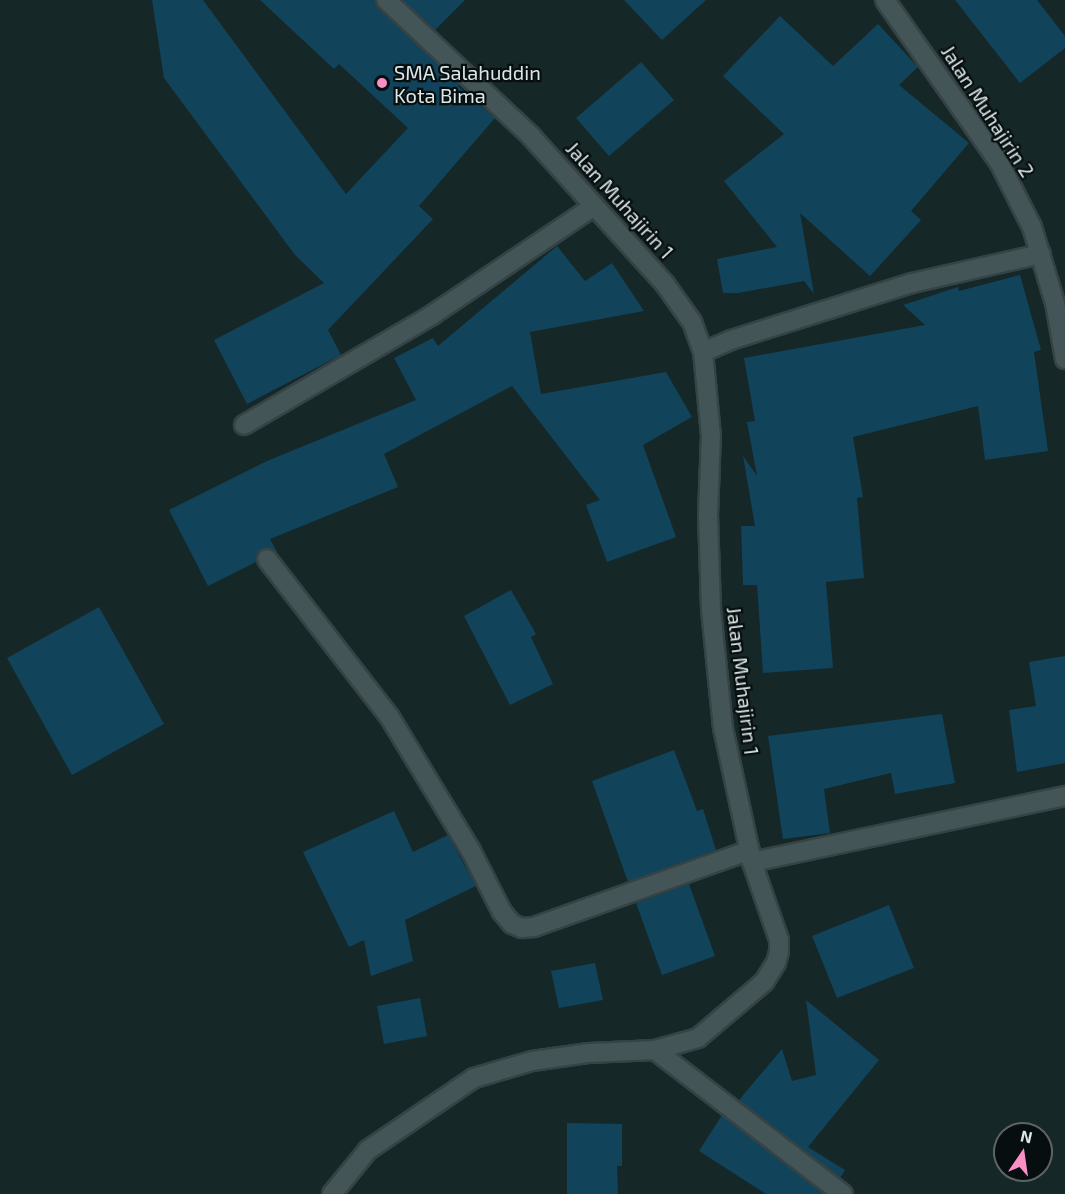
<!DOCTYPE html>
<style>
body{margin:0}
#map{position:relative;width:1065px;height:1194px;overflow:hidden;background:#162728;font-family:"Exo 2",sans-serif}
div>[style]{position:absolute}
.building>*{inset:0;background:#11435b}
.roads{filter:drop-shadow(2px 0 #364345) drop-shadow(-2px 0 #364345) drop-shadow(0 2px #364345) drop-shadow(0 -2px #364345)}
.street>*{height:18px;margin:-9px;padding:0 9px;transform-origin:9px;border-radius:9px;background:#435557}
.dots>*{width:16px;height:16px;translate:-50% -50%;box-sizing:border-box;border:3px solid #070e0f;border-radius:50%}
span{translate:-50% -50%;white-space:nowrap;text-align:center;line-height:1.15;-webkit-text-stroke:4.5px #070e0f;paint-order:stroke}
.poi-label{font-size:20px;color:#dce7e8}
.left{translate:0 -50%;text-align:left}
.street-label{font-size:20px;color:#dce7e8}
.north{position:absolute;left:993px;top:1122px;width:60px;height:60px;box-sizing:border-box;background:#070e0f;border:2px solid #5c6566;border-radius:50%;rotate:13deg;font-size:16px;font-weight:700;line-height:24px;text-align:center;color:#dce7e8}
.north::after{content:'';display:block;margin:auto;width:21px;height:27px;background:#fa8fc6;clip-path:polygon(50% 0,100% 100%,50% 72%,0 100%)}
</style>
<div id="map">
<div class="building">
<div style="clip-path:polygon(152px 0,203px 0,346px 194px,408px 128px,339px 64px,334px 69px,260px 0,375px 0,378px 8px,459px 84px,458px 86px,495px 118px,419px 206px,433px 219px,328px 330px,341px 355px,247px 404px,214px 340px,324px 283px,295px 255px,164px 78px)"></div>
<div style="clip-path:polygon(402px 0,465px 0,435px 30px)"></div>
<div style="clip-path:polygon(624px 0,706px 0,662px 40px)"></div>
<div style="clip-path:polygon(955px 0,1037px 0,1065px 36px,1065px 48px,1020px 83px)"></div>
<div style="clip-path:polygon(780px 16px,833px 66px,878px 24px,918px 67px,899px 85px,969px 143px,911px 211px,921px 220px,870px 276px,800px 213px,814px 294px,804px 281px,738px 293px,723px 293px,717px 259px,777px 247px,724px 181px,784px 134px,723px 76px)"></div>
<div style="clip-path:polygon(641px 62px,674px 100px,609px 156px,576px 118px)"></div>
<div style="clip-path:polygon(557px 246px,585px 281px,612px 263px,644px 311px,530px 332px,541px 394px,666px 372px,692px 417px,643px 445px,676px 537px,607px 562px,586px 505px,600px 500px,512px 386px,384px 454px,398px 487px,270px 539px,277px 552px,266px 548px,261px 550px,256px 555px,256px 562px,208px 586px,169px 510px,267px 461px,416px 400px,394px 358px,433px 338px,438px 346px)"></div>
<div style="clip-path:polygon(1020px 275px,1041px 350px,1034px 352px,1048px 451px,985px 460px,978px 406px,853px 437px,863px 497px,857px 498px,864px 578px,826px 582px,833px 668px,763px 673px,757px 585px,743px 585px,741px 526px,755px 526px,743px 456px,757px 476px,747px 422px,755px 421px,744px 358px,925px 325px,903px 305px,958px 287px,959px 291px)"></div>
<div style="clip-path:polygon(511px 590px,536px 634px,531px 637px,553px 684px,510px 705px,464px 616px)"></div>
<div style="clip-path:polygon(99px 607px,164px 724px,72px 775px,7px 658px)"></div>
<div style="clip-path:polygon(1065px 656px,1065px 763px,1017px 772px,1009px 710px,1036px 706px,1029px 662px)"></div>
<div style="clip-path:polygon(942px 714px,955px 783px,895px 794px,891px 773px,824px 789px,830px 833px,783px 839px,768px 736px)"></div>
<div style="clip-path:polygon(674px 750px,697px 811px,703px 809px,716px 850px,628px 882px,592px 781px)"></div>
<div style="clip-path:polygon(394px 811px,413px 852px,448px 835px,476px 886px,405px 920px,413px 961px,371px 976px,364px 940px,349px 947px,303px 852px)"></div>
<div style="clip-path:polygon(689px 884px,715px 956px,662px 975px,636px 903px)"></div>
<div style="clip-path:polygon(889px 905px,914px 968px,837px 998px,812px 936px)"></div>
<div style="clip-path:polygon(595px 963px,603px 1000px,559px 1008px,551px 971px)"></div>
<div style="clip-path:polygon(420px 998px,427px 1036px,384px 1044px,377px 1006px)"></div>
<div style="clip-path:polygon(806px 1000px,879px 1060px,808px 1147px,845px 1170px,840px 1178px,739px 1100px,782px 1049px,792px 1081px,816px 1075px)"></div>
<div style="clip-path:polygon(722px 1115px,825px 1194px,766px 1194px,699px 1151px)"></div>
<div style="clip-path:polygon(567px 1123px,622px 1124px,622px 1166px,617px 1166px,618px 1194px,567px 1194px)"></div>
</div>
<div class="roads">
<div class="street">
<div style="left:885px;top:0;width:198px;rotate:54.9deg"></div>
<div style="left:999px;top:162px;width:73px;rotate:63.1deg"></div>
<div style="left:1032px;top:227px;width:79px;rotate:73.2deg"></div>
<div style="left:1055px;top:303px;width:57px;rotate:79.9deg"></div>
<div style="left:703px;top:352px;width:30px;rotate:-23deg"></div>
<div style="left:731px;top:340px;width:190px;rotate:-17.5deg"></div>
<div style="left:912px;top:283px;width:132px;rotate:-12.7deg"></div>
<div style="left:244px;top:425px;width:218px;rotate:-30.3deg"></div>
<div style="left:432px;top:315px;width:195px;rotate:-33.9deg"></div>
<div style="left:267px;top:559px;width:199px;rotate:52.2deg"></div>
<div style="left:389px;top:716px;width:158px;rotate:58.7deg"></div>
<div style="left:471px;top:851px;width:68px;rotate:63.1deg"></div>
<div style="left:502px;top:912px;width:16px;rotate:50deg"></div>
<div style="left:512px;top:924px;width:11px;rotate:22deg"></div>
<div style="left:522px;top:928px;width:12px;rotate:-5deg"></div>
<div style="left:534px;top:927px;width:229px;rotate:-19.6deg"></div>
<div style="left:752px;top:862px;width:320px;rotate:-11.9deg"></div>
<div style="left:655px;top:1050px;width:237px;rotate:37.5deg"></div>
<div style="left:332px;top:1194px;width:57px;rotate:-50.7deg"></div>
<div style="left:368px;top:1150px;width:128px;rotate:-34.2deg"></div>
<div style="left:474px;top:1078px;width:60px;rotate:-16.3deg"></div>
<div style="left:532px;top:1061px;width:58px;rotate:-8deg"></div>
<div style="left:589px;top:1053px;width:66px;rotate:-2.6deg"></div>
<div style="left:655px;top:1050px;width:45px;rotate:-15.6deg"></div>
<div style="left:698px;top:1038px;width:87px;rotate:-40.3deg"></div>
<div style="left:764px;top:982px;width:22px;rotate:-58deg"></div>
<div style="left:776px;top:963px;width:11px;rotate:-75deg"></div>
<div style="left:779px;top:952px;width:12px;rotate:-90deg"></div>
<div style="left:779px;top:940px;width:83px;rotate:-109.1deg"></div>
<div style="left:752px;top:862px;width:137px;rotate:-102.2deg"></div>
<div style="left:723px;top:728px;width:120px;rotate:-95.8deg"></div>
<div style="left:711px;top:609px;width:93px;rotate:-91.8deg"></div>
<div style="left:708px;top:516px;width:80px;rotate:-87.9deg"></div>
<div style="left:711px;top:436px;width:84px;rotate:-95.4deg"></div>
<div style="left:703px;top:352px;width:32px;rotate:-110deg"></div>
<div style="left:692px;top:322px;width:47px;rotate:-125.4deg"></div>
<div style="left:665px;top:284px;width:200px;rotate:-132.2deg"></div>
<div style="left:531px;top:136px;width:199px;rotate:-136.8deg"></div>
</div>
</div>
<div class="dots">
<div style="left:382px;top:83px;background:#fa8fc6"></div>
</div>
<div class="poi-label">
<span class="left" style="left:394px;top:84px">SMA Salahuddin<br>Kota Bima</span>
</div>
<div class="street-label">
<span style="left:988px;top:111px;rotate:57deg">Jalan Muhajirin 2</span>
<span style="left:620px;top:200px;rotate:48deg">Jalan Muhajirin 1</span>
<span style="left:743px;top:681px;rotate:83deg">Jalan Muhajirin 1</span>
</div>
<div class="north">N</div>
</div>
